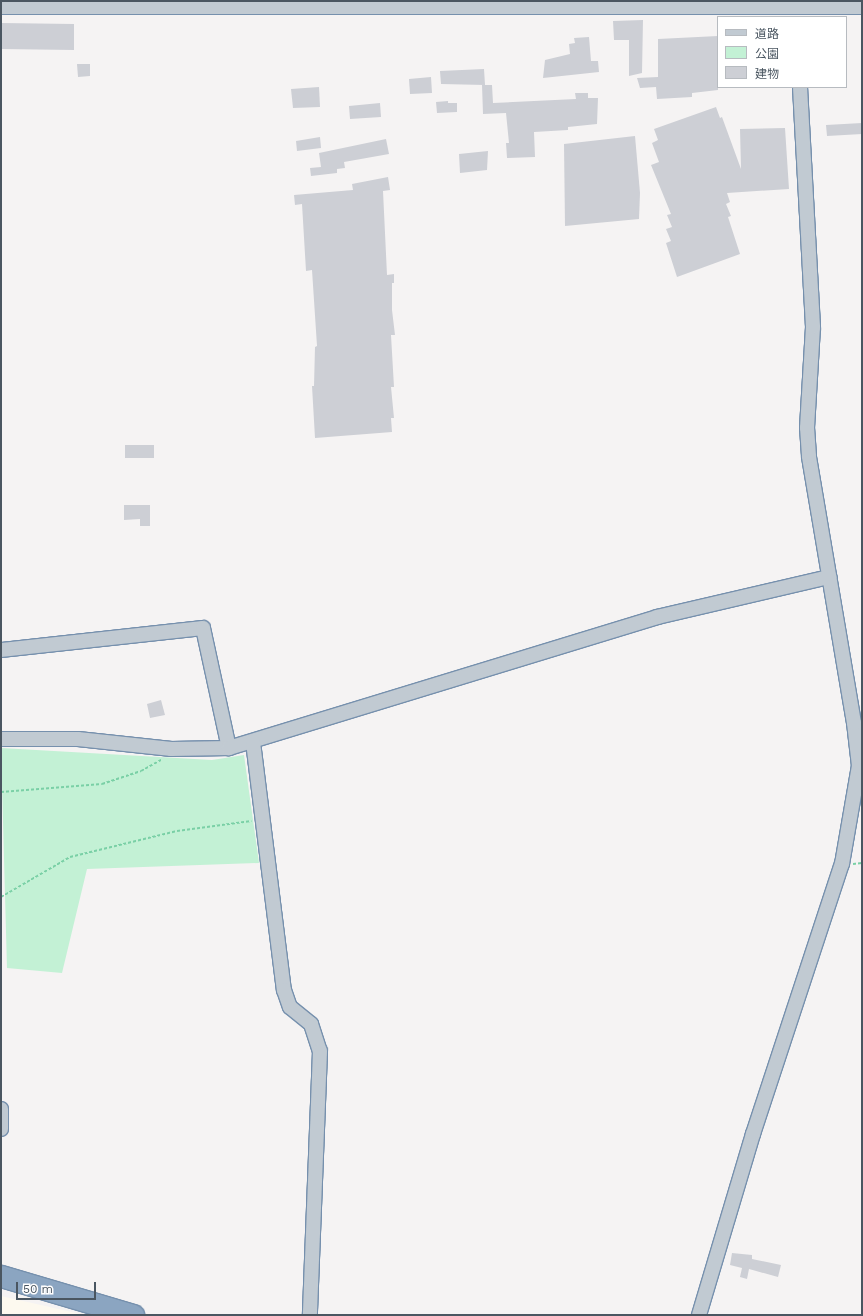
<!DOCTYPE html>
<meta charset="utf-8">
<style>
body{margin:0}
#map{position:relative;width:863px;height:1316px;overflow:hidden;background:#f5f3f3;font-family:"Work Sans","Noto Sans JP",sans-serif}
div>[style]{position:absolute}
.commercial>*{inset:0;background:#fdf9ef}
.green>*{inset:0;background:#c3f1d5}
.building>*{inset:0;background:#cdcfd5}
.path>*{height:2px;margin-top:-1px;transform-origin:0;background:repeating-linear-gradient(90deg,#7ad0a6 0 3px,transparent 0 5px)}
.roads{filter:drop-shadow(1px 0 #7690ad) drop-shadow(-1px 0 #7690ad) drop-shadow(0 1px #7690ad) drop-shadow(0 -1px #7690ad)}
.minor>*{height:14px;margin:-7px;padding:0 7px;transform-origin:7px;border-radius:7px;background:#c1cad2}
.highway>*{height:21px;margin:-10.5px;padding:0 10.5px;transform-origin:10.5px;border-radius:10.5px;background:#8ba5c1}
span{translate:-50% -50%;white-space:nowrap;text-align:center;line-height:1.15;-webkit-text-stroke:4px #fff;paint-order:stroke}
.frame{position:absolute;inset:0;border:2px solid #4a5661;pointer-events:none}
.legend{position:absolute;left:717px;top:16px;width:130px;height:72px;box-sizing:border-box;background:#fff;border:1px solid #b7bbc0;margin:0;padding:5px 7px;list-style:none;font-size:12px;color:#4a5661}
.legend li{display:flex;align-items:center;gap:8px;height:20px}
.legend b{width:20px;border:1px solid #b7bbc0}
.scale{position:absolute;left:16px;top:1282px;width:80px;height:18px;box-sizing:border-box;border:2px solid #4a5661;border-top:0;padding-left:5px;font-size:12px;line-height:14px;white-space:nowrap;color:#4a5661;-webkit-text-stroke:3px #fff;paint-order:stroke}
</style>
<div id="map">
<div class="commercial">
<div style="clip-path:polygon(1px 1296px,85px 1315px,1px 1315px)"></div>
</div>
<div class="green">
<div style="clip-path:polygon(1px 748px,212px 760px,244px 755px,259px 863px,87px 869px,62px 973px,7px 968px)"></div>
</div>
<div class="building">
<div style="clip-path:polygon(643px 20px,642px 73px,629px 76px,629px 40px,614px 40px,613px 21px)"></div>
<div style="clip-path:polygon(1px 23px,74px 24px,74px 50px,1px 49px)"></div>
<div style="clip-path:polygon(718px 36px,718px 90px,692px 93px,692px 97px,657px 99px,656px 87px,640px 88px,637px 78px,658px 77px,658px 39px)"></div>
<div style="clip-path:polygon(589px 37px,591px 61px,598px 61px,599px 72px,543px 78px,545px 60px,570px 54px,569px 44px,575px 43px,574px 38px)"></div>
<div style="clip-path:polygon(77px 64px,90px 64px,90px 76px,78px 77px)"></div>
<div style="clip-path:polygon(484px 69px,485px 85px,441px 84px,440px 71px)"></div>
<div style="clip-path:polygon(431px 77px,432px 93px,410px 94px,409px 79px)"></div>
<div style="clip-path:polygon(482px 85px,492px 85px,493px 103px,576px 99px,575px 93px,588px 93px,588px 98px,598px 98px,597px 124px,568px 127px,568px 130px,534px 132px,535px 157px,507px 158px,506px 143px,509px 143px,506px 113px,483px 114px)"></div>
<div style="clip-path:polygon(319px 87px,320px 107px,293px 108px,291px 89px)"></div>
<div style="clip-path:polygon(448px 101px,448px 103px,457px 103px,457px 112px,437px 113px,436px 102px)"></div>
<div style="clip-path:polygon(380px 103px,381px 117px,350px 119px,349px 106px)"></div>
<div style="clip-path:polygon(716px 107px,720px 118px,722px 117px,741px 169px,740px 129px,785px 128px,789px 189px,727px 193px,730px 202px,726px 204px,731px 216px,728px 217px,740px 254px,677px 277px,666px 243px,671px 241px,666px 229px,672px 227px,667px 215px,671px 214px,651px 165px,659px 162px,652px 143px,658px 140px,654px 129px)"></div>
<div style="clip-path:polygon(862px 123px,862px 134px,827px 136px,826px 125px)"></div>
<div style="clip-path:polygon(635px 136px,640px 193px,639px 219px,565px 226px,564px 144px)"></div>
<div style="clip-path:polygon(320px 137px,321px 148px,297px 151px,296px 141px)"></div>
<div style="clip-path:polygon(386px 139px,389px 154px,344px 162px,345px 168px,337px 169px,337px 173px,311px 176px,310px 168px,321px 167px,319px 153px)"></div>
<div style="clip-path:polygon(488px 151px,487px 170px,460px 173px,459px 154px)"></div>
<div style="clip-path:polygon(388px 177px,390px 190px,383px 191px,387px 275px,394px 274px,394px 283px,392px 283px,392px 310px,395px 335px,391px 335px,394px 387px,391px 387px,394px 418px,391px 418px,392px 432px,315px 438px,312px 386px,314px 386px,315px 347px,317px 346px,312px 270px,306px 271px,302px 204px,295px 205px,294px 195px,353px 190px,352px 184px)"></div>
<div style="clip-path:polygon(125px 445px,154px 445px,154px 458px,125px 458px)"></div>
<div style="clip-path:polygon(124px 505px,150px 505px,150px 526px,140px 526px,140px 519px,124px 520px)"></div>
<div style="clip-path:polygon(161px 700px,165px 715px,150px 718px,147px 704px)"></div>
<div style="clip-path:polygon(732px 1253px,752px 1255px,752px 1259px,781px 1265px,778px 1277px,749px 1269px,747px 1279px,740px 1277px,742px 1268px,730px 1265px)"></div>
</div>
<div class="path">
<div style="left:1px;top:792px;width:101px;rotate:-4.5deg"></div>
<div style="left:102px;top:784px;width:41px;rotate:-18.4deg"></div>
<div style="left:141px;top:771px;width:23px;rotate:-29deg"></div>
<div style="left:853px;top:864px;width:9px;rotate:-6deg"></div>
<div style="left:1px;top:897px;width:80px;rotate:-30.1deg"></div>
<div style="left:70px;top:857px;width:110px;rotate:-13.7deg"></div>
<div style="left:177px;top:831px;width:75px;rotate:-7.7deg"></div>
</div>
<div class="roads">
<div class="minor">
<div style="left:1px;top:7px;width:861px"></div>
<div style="left:1px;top:650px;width:203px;rotate:-6.2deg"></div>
<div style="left:203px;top:628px;width:123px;rotate:77.8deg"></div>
<div style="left:1px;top:739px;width:77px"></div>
<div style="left:78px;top:739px;width:94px;rotate:6.1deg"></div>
<div style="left:171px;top:749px;width:58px;rotate:-1deg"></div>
<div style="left:229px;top:748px;width:448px;rotate:-17deg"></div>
<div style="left:657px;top:617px;width:177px;rotate:-13.1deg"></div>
<div style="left:253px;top:742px;width:250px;rotate:82.9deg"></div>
<div style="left:284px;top:990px;width:18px;rotate:71deg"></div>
<div style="left:290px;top:1007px;width:27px;rotate:39deg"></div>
<div style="left:311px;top:1024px;width:28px;rotate:72deg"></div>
<div style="left:320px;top:1051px;width:264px;rotate:92.2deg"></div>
<div style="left:1px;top:1109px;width:20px;rotate:90deg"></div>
<div style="left:699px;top:1315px;width:189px;rotate:-73.4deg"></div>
<div style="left:753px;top:1134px;width:284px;rotate:-71.8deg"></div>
<div style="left:842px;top:864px;width:99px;rotate:-80.2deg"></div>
<div style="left:859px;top:766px;width:43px;rotate:-96.6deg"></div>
<div style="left:854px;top:723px;width:271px;rotate:-99.6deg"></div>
<div style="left:809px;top:456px;width:28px;rotate:-94deg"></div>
<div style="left:807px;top:428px;width:101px;rotate:-86.6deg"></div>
<div style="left:813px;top:327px;width:240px;rotate:-93.1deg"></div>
</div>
<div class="highway">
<div style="left:1px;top:1276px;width:138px;rotate:16.5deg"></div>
</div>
</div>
<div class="frame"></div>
<ul class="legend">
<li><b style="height:5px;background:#c1cad2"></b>道路</li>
<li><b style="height:11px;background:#c3f1d5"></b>公園</li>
<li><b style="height:11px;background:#cdcfd5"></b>建物</li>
</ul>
<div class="scale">50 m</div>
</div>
